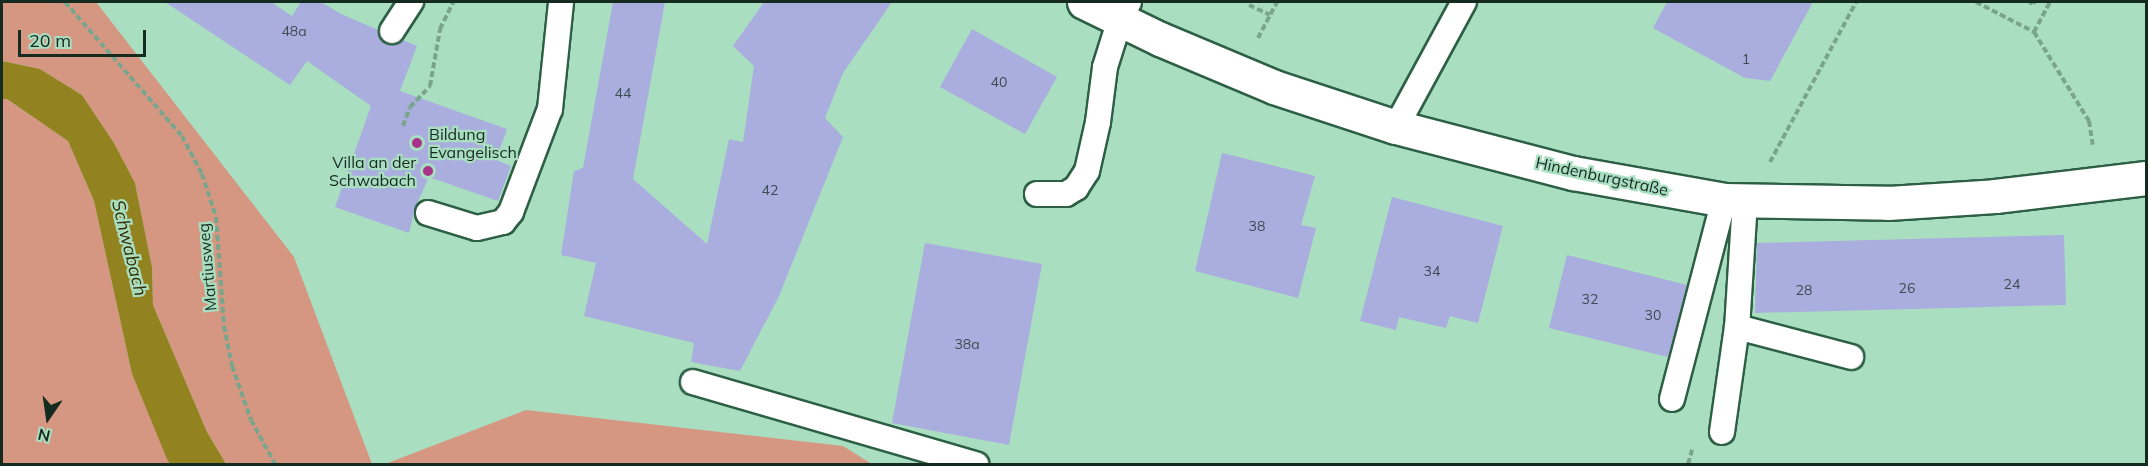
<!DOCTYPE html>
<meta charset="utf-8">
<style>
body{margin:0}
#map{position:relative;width:2148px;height:466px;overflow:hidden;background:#a9dec0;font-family:Mulish,sans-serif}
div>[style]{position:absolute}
.green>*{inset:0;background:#d69782}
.water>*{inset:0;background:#938320}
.building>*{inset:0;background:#a9aedf}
.path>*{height:4px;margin-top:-2px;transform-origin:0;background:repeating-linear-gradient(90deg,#7aa58d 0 6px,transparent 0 9px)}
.roads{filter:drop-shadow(2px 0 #2d5f45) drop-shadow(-2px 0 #2d5f45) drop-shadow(0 2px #2d5f45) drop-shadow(0 -2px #2d5f45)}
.lane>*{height:24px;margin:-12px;padding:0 12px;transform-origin:12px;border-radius:12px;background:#fff}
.street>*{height:33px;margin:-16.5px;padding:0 16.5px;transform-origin:16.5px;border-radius:16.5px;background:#fff}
.dots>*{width:16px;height:16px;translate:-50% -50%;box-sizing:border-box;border:3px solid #a9dec0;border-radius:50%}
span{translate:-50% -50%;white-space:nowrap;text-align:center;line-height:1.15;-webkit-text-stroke:4.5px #a9dec0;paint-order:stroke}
.number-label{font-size:14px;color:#3b4c50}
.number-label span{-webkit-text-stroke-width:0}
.poi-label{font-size:16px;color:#162b20}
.left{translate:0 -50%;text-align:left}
.right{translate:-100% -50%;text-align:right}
.street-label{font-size:16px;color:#162b20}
.water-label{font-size:18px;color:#352e04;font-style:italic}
.frame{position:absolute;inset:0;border:3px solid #162b20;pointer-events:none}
.north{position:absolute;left:18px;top:388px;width:60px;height:60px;-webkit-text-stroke:4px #a9dec0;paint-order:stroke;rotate:193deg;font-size:16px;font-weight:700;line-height:24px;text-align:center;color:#162b20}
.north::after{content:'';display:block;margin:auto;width:21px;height:27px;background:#162b20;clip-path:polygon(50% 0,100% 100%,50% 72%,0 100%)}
.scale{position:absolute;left:18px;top:30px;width:128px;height:27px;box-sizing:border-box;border:3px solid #162b20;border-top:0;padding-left:8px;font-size:18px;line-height:21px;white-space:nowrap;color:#162b20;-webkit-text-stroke:4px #a9dec0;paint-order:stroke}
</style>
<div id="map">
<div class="green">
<div style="clip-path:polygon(2px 2px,96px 2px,294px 257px,372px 464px,226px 464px,207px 432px,153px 305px,152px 267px,135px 183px,114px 143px,82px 95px,40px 69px,2px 61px)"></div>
<div style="clip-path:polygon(2px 99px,7px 99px,68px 141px,94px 201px,132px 374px,170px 464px,2px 464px)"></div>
<div style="clip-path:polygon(526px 410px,843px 446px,872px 464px,385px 464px)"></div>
</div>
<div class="water">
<div style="clip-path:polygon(2px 61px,40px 69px,82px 95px,114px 143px,135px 183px,152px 267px,153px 305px,207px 432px,226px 464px,170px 464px,167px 459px,132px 374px,94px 201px,68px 141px,7px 99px,2px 99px)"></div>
</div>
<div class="building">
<div style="clip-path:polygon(165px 2px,271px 2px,292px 16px,301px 2px,321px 2px,341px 14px,378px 30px,380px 38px,385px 43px,392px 45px,403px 40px,417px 46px,400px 91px,507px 129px,496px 160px,511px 166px,498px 201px,429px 177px,415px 208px,409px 233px,335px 207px,371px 106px,307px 61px,290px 85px)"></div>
<div style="clip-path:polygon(613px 2px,665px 2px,633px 179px,707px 244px,729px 139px,743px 142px,754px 66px,733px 46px,764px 2px,892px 2px,843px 73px,825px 118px,843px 137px,779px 296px,740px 371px,691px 362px,694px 343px,584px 316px,596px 263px,561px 255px,574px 171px,583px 168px)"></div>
<div style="clip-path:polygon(1667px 2px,1813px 2px,1770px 81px,1745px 78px,1653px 28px)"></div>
<div style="clip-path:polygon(972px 29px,1057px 77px,1025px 134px,940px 87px)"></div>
<div style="clip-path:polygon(1222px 153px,1315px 176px,1301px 225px,1316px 228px,1298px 298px,1195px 271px)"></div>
<div style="clip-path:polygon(1392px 197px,1503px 226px,1478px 323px,1450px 316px,1446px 328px,1399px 317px,1396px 330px,1360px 321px)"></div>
<div style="clip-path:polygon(2064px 235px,2066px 305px,1755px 313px,1757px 243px)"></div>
<div style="clip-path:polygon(925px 243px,1042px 264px,1009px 445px,892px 423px)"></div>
<div style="clip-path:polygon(1567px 255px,1687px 285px,1668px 357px,1549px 328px)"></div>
</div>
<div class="path">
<div style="left:65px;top:2px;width:178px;rotate:48.9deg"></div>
<div style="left:182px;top:136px;width:43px;rotate:62.2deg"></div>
<div style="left:202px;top:174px;width:45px;rotate:72deg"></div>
<div style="left:216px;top:217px;width:109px;rotate:85.8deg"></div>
<div style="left:224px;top:326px;width:41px;rotate:78.7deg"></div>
<div style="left:232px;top:366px;width:57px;rotate:70.6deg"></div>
<div style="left:251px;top:420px;width:50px;rotate:61.4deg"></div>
<div style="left:1976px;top:2px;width:65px;rotate:27.3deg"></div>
<div style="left:2034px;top:32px;width:105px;rotate:58.3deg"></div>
<div style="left:2089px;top:121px;width:24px;rotate:81deg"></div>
<div style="left:2029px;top:2px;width:4px;rotate:27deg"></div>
<div style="left:2033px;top:4px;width:2px;rotate:-63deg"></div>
<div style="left:1249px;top:5px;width:23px;rotate:25deg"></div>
<div style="left:2034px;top:32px;width:34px;rotate:-62deg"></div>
<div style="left:1258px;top:38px;width:41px;rotate:-62.2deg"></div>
<div style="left:403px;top:126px;width:20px;rotate:-70deg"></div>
<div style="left:410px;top:107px;width:29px;rotate:-46deg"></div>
<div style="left:430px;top:86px;width:58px;rotate:-80deg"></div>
<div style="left:440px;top:29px;width:30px;rotate:-64deg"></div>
<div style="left:1770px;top:162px;width:182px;rotate:-61.7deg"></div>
<div style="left:1688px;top:464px;width:15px;rotate:-74deg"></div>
</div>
<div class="roads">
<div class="lane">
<div style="left:392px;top:31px;width:35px;rotate:-57deg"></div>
<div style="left:1396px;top:127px;width:142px;rotate:-61.5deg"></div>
<div style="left:1037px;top:194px;width:29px"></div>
<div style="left:1066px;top:194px;width:12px;rotate:-31deg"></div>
<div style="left:1076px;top:188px;width:20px;rotate:-57deg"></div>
<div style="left:1087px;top:171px;width:50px;rotate:-77.3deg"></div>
<div style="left:1098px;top:122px;width:55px;rotate:-82.7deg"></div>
<div style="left:1105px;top:67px;width:50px;rotate:-72.6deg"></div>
<div style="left:1120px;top:19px;width:19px;rotate:-62deg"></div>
<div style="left:1745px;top:201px;width:126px;rotate:93.6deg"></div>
<div style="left:1737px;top:327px;width:118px;rotate:14.7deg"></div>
<div style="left:428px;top:213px;width:51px;rotate:17deg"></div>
<div style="left:477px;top:228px;width:27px;rotate:-13deg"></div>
<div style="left:503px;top:222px;width:13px;rotate:-51deg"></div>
<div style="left:511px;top:212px;width:110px;rotate:-69.3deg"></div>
<div style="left:550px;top:109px;width:108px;rotate:-84.1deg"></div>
<div style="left:693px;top:382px;width:295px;rotate:16.2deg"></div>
<div style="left:1672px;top:399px;width:206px;rotate:-75.4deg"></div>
<div style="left:1722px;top:432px;width:106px;rotate:-81.9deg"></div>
</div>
<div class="street">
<div style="left:1084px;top:2px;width:85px;rotate:26deg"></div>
<div style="left:1160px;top:39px;width:124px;rotate:22.8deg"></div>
<div style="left:1274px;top:87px;width:128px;rotate:18.2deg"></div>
<div style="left:1396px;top:127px;width:183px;rotate:14.6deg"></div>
<div style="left:1573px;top:173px;width:153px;rotate:10.1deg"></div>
<div style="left:1724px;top:200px;width:164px;rotate:1deg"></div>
<div style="left:1888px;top:203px;width:107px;rotate:-3.7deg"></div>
<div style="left:1995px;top:196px;width:152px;rotate:-6.8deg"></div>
</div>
</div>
<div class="dots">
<div style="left:417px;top:143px;background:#a9338b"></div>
<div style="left:428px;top:171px;background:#a9338b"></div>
</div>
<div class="number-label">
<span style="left:294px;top:31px">48a</span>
<span style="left:1746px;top:59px">1</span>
<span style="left:999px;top:82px">40</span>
<span style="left:623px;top:93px">44</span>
<span style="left:770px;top:190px">42</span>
<span style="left:1257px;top:226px">38</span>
<span style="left:1432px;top:271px">34</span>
<span style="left:2012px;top:284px">24</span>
<span style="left:1907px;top:288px">26</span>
<span style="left:1804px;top:290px">28</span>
<span style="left:1590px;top:299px">32</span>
<span style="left:1653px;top:315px">30</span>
<span style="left:967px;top:344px">38a</span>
</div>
<div class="poi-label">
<span class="left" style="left:429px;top:143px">Bildung<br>Evangelisch</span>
<span class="right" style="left:416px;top:171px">Villa an der<br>Schwabach</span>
</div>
<div class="street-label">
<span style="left:1602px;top:176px;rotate:12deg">Hindenburgstraße</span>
<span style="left:207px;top:267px;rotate:-95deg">Martiusweg</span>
</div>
<div class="water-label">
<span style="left:129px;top:248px;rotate:76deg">Schwabach</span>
</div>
<div class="frame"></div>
<div class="north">N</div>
<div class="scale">20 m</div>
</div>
